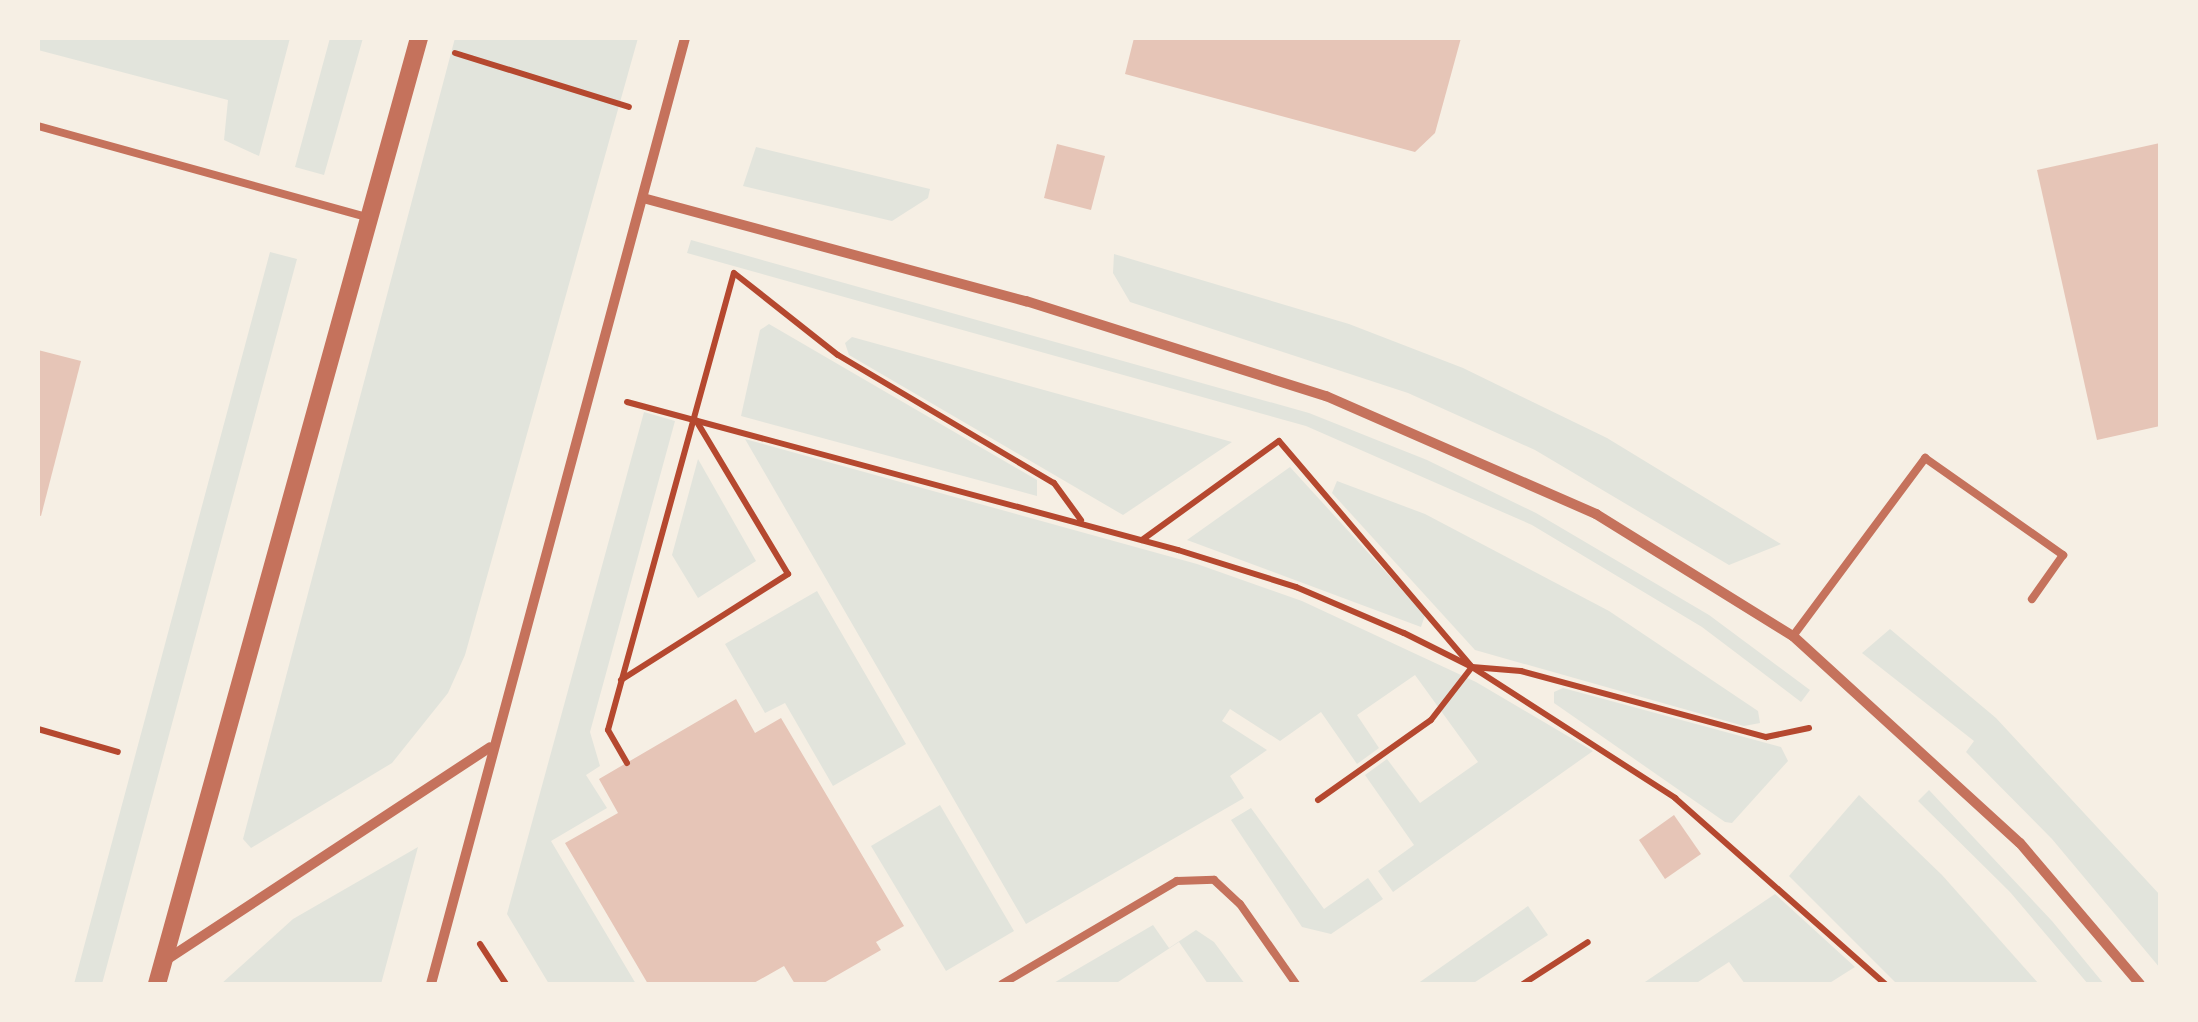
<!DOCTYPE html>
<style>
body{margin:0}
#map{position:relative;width:2198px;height:1022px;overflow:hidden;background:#f6efe4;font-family:"IBM Plex Sans",sans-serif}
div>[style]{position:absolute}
.green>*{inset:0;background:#e2e4dc}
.building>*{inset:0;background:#e6c5b7}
.path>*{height:6px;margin:-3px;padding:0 3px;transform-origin:3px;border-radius:3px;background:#b5482f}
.service>*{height:8px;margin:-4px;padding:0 4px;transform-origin:4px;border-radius:4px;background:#c5725c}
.minor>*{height:10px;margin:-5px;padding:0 5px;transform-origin:5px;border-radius:5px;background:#c5725c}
.tertiary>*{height:18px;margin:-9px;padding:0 9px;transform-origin:9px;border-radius:9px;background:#c5725c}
span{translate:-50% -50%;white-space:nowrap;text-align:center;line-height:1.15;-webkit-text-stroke:8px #f6efe4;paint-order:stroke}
.frame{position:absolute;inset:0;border:40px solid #f6efe4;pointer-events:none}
</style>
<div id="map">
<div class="green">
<div style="clip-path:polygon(38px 38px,290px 38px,259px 156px,224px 140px,228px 100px,38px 50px)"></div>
<div style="clip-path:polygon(330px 38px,363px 38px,324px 175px,295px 167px)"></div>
<div style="clip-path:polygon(455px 38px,638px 38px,465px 655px,448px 693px,392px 763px,251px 848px,243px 839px)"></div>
<div style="clip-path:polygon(756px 147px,930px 189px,928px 198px,892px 221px,743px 186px)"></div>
<div style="clip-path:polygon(691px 240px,1309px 413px,1427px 460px,1536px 513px,1709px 615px,1810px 690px,1801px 702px,1702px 627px,1532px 525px,1306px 426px,687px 253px)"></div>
<div style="clip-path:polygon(270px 252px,297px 259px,102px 984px,74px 984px)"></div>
<div style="clip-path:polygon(1114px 254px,1349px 324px,1463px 368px,1607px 438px,1781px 544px,1729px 565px,1535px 450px,1408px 393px,1130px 302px,1113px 273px)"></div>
<div style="clip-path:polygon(769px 324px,1037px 480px,1037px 496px,741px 416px,760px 330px)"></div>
<div style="clip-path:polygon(852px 337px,1232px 442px,1123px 515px,849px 355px,845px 343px)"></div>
<div style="clip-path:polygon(644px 412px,675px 421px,590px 732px,600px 766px,586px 775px,607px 808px,551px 841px,636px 984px,549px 984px,507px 914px)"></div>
<div style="clip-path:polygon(745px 439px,1197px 564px,1302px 601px,1476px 682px,1593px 751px,1393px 892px,1378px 871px,1414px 845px,1365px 775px,1387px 759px,1420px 803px,1478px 762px,1415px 675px,1357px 715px,1379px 748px,1357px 764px,1321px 712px,1280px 741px,1230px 709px,1222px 721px,1267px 750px,1230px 776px,1244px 798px,1026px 924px)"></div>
<div style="clip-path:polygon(698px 459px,756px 561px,698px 598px,672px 555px)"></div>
<div style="clip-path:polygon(1290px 467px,1425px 615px,1421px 627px,1187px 540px)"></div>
<div style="clip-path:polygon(1337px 481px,1425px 514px,1609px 611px,1758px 711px,1760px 723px,1744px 726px,1475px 650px,1332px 493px)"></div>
<div style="clip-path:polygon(817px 591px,906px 744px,833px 786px,785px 703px,765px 713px,725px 644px)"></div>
<div style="clip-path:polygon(1890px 629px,1996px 718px,2160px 895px,2160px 968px,2052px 839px,1966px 752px,1974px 741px,1862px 653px)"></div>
<div style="clip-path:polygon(1563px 688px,1781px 747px,1788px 761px,1732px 823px,1725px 822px,1554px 703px,1554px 692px)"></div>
<div style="clip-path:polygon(1929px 790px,2052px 921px,2104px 984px,2088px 984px,2010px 892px,1918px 801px)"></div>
<div style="clip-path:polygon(1859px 795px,1942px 875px,2039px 984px,1897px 984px,1789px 876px)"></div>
<div style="clip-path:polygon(940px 805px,1014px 931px,946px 971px,871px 846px)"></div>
<div style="clip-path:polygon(1251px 808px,1324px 909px,1368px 878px,1383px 899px,1331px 934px,1302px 927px,1231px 820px)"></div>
<div style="clip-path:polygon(418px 847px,381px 984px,221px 984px,293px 919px)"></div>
<div style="clip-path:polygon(1775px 894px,1855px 967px,1828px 984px,1745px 984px,1729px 962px,1695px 984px,1642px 984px)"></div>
<div style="clip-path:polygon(1528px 906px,1548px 935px,1472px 984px,1417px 984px)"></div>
<div style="clip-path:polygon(1153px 925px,1169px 948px,1196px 930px,1214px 942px,1245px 984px,1208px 984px,1179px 942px,1115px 984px,1052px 984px)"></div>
</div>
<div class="building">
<div style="clip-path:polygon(1134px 38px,1461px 38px,1435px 133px,1415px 152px,1125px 74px)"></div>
<div style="clip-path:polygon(2160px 143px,2160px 426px,2097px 440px,2037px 170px)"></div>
<div style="clip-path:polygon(1057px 144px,1105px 156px,1091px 210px,1044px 198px)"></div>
<div style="clip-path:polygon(38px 350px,81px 361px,41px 516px,38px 515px)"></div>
<div style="clip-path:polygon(736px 699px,755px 733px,781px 718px,904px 926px,876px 942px,881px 950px,822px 984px,795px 984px,784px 966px,752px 984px,648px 984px,565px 843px,618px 813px,599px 779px)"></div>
<div style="clip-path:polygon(1674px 815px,1701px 854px,1665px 879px,1639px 840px)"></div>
</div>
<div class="path">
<div style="left:455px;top:53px;width:182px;rotate:17.2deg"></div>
<div style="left:627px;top:402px;width:571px;rotate:15.03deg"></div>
<div style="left:1178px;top:550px;width:124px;rotate:17.4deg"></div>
<div style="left:1296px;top:587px;width:117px;rotate:23.1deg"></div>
<div style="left:1404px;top:633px;width:76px;rotate:26.6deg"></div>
<div style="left:1472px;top:667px;width:242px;rotate:32.8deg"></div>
<div style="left:1675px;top:798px;width:281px;rotate:41.5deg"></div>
<div style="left:1142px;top:540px;width:169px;rotate:-35.9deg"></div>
<div style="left:1279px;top:441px;width:297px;rotate:49.5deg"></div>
<div style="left:1472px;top:667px;width:49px;rotate:4.7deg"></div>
<div style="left:1521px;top:671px;width:254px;rotate:15.1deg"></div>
<div style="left:1766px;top:737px;width:44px;rotate:-11.8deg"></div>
<div style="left:621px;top:680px;width:198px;rotate:-32.4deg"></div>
<div style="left:788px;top:574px;width:179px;rotate:-120.9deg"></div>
<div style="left:38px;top:729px;width:83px;rotate:16deg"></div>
<div style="left:627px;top:763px;width:38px;rotate:-120deg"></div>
<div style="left:608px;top:730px;width:474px;rotate:-74.6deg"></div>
<div style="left:734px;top:273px;width:132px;rotate:38.3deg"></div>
<div style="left:838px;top:355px;width:251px;rotate:30.7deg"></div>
<div style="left:1054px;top:483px;width:46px;rotate:53.9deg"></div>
<div style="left:1318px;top:800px;width:138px;rotate:-35.3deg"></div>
<div style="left:1431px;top:720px;width:67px;rotate:-52.3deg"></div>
<div style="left:480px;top:944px;width:48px;rotate:57deg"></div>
<div style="left:1523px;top:984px;width:77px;rotate:-32.9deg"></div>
</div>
<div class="service">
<div style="left:38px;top:126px;width:345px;rotate:15.5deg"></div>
<div style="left:1793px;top:636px;width:222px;rotate:-53.4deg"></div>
<div style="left:1925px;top:458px;width:169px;rotate:35.1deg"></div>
<div style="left:2063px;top:555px;width:54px;rotate:125.2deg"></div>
<div style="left:1002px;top:984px;width:203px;rotate:-30.5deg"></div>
<div style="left:1177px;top:881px;width:37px;rotate:-2deg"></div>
<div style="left:1214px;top:880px;width:35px;rotate:43deg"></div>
<div style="left:1240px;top:904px;width:98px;rotate:55deg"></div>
</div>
<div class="minor">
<div style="left:643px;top:198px;width:397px;rotate:15.1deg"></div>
<div style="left:1026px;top:301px;width:315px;rotate:17.6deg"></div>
<div style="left:1326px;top:396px;width:295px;rotate:23.6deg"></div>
<div style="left:1596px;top:514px;width:232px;rotate:31.8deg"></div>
<div style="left:1793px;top:636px;width:307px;rotate:42.4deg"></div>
<div style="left:2020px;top:843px;width:185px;rotate:49.6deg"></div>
<div style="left:163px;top:962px;width:391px;rotate:-33.3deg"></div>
<div style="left:431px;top:984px;width:980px;rotate:-74.97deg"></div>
</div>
<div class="tertiary">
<div style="left:157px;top:984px;width:982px;rotate:-74.52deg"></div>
</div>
<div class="frame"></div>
</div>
